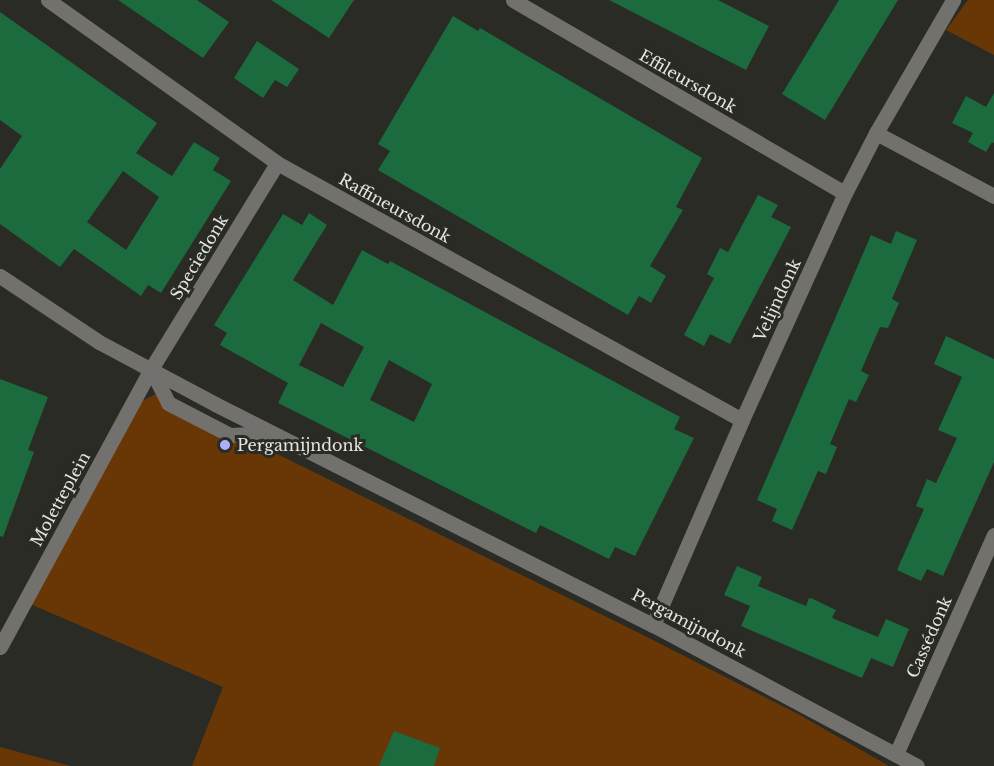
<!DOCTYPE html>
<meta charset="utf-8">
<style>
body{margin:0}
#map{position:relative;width:994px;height:766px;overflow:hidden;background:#292b24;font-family:"Libre Baskerville",serif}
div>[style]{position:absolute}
.green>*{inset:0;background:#693706}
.building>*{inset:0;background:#1b6b3f}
.minor>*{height:15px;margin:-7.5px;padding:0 7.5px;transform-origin:7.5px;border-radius:7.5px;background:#72716d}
.dots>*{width:16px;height:16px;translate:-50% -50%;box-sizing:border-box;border:3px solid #292b24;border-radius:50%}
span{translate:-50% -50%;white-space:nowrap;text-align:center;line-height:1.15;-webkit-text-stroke:6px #292b24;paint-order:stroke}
.street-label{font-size:16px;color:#e4e6e1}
.poi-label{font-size:16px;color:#e4e6e1}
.left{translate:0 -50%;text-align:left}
</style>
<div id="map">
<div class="green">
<div style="clip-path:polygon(968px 0,994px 0,994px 55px,946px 30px)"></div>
<div style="clip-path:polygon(156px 394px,645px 636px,798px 714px,889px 766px,192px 766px,223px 687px,30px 604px,142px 401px)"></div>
<div style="clip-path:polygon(0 747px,71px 766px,0 766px)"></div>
</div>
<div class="building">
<div style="clip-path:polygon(118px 0,197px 0,229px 22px,203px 58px)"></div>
<div style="clip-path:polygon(271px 0,354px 0,329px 38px)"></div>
<div style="clip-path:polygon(609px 0,718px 0,769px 26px,746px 70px)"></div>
<div style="clip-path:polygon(839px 0,898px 0,825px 120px,782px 94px)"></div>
<div style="clip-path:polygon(evenodd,0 12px,157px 123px,136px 153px,172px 176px,194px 142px,220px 158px,213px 170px,231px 181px,161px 293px,148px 285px,141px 296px,74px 249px,60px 267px,0 224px,0 169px,22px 136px,0 120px,0 12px,123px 171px,159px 197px,126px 250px,87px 222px,123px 171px)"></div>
<div style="clip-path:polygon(453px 16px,478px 31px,480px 28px,702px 158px,676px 207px,683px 210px,650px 266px,666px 276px,651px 303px,639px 296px,628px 315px,378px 170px,390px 151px,378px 144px)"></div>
<div style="clip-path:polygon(257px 41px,299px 69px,287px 87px,275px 80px,263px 98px,234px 78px)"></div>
<div style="clip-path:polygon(994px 93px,994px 143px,992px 142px,986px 152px,968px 142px,973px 133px,952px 123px,966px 96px,986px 107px)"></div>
<div style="clip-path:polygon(758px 195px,778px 205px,771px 217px,791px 227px,730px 344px,710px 334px,704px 346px,684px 335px,714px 278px,707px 274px,720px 248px,728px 252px)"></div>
<div style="clip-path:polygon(evenodd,309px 213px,327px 225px,293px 280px,333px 305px,362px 250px,388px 264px,390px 261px,680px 417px,674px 429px,694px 438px,635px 556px,615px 547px,609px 559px,540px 525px,536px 533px,278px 403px,288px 383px,220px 345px,227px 333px,214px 325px,283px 214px,302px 225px,309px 213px,321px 323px,364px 347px,343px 387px,299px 365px,321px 323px,309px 213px,389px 360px,432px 384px,414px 422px,370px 400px,389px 360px)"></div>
<div style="clip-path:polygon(896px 231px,917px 240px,892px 299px,899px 303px,888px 328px,880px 327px,861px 371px,869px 375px,856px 402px,849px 399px,830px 444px,837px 447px,826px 474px,818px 471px,792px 530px,772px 521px,777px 509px,757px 500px,871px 235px,891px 244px)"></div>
<div style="clip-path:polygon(946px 336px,994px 359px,994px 462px,943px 576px,927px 569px,921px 581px,897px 570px,924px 509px,916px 506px,927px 479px,936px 483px,957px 438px,938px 430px,962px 377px,934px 364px)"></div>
<div style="clip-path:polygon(0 379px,48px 397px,28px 450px,34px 452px,3px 537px,0 536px)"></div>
<div style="clip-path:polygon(737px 566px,762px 577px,758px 586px,806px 606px,809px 598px,813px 599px,836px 610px,832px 618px,878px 637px,886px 619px,909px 629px,893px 667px,871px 658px,862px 678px,741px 626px,750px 606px,724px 595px)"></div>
<div style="clip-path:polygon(394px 731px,440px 748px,434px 766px,379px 766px)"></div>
</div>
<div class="minor">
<div style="left:48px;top:0;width:281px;rotate:35.4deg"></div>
<div style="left:277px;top:163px;width:531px;rotate:28.93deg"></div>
<div style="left:513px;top:0;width:384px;rotate:30.2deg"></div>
<div style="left:876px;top:133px;width:134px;rotate:28.1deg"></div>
<div style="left:0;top:276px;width:119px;rotate:33.7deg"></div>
<div style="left:99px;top:342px;width:132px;rotate:28.1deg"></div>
<div style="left:215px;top:404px;width:491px;rotate:26.8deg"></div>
<div style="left:653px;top:625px;width:299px;rotate:28.1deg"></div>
<div style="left:151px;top:369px;width:38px;rotate:63deg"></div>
<div style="left:168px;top:403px;width:70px;rotate:27.3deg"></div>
<div style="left:230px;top:435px;width:39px;rotate:-3deg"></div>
<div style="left:653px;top:625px;width:223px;rotate:-66.5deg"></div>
<div style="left:742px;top:420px;width:249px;rotate:-65.6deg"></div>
<div style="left:845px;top:193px;width:68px;rotate:-62.7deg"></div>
<div style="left:876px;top:133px;width:154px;rotate:-59.9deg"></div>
<div style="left:0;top:647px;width:316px;rotate:-61.5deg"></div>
<div style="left:151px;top:369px;width:241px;rotate:-58.5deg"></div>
<div style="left:896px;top:754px;width:240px;rotate:-65.9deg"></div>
</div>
<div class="dots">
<div style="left:225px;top:445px;background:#aeaefb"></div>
</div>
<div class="street-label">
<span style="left:688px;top:81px;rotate:30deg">Effileursdonk</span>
<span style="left:395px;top:208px;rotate:29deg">Raffineursdonk</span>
<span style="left:199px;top:257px;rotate:-59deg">Speciedonk</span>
<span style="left:777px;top:300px;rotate:-65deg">Velijndonk</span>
<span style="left:60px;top:499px;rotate:-61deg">Moletteplein</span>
<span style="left:689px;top:623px;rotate:28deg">Pergamijndonk</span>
<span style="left:929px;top:637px;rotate:-66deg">Cassédonk</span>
</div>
<div class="poi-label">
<span class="left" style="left:237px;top:445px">Pergamijndonk</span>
</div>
</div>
